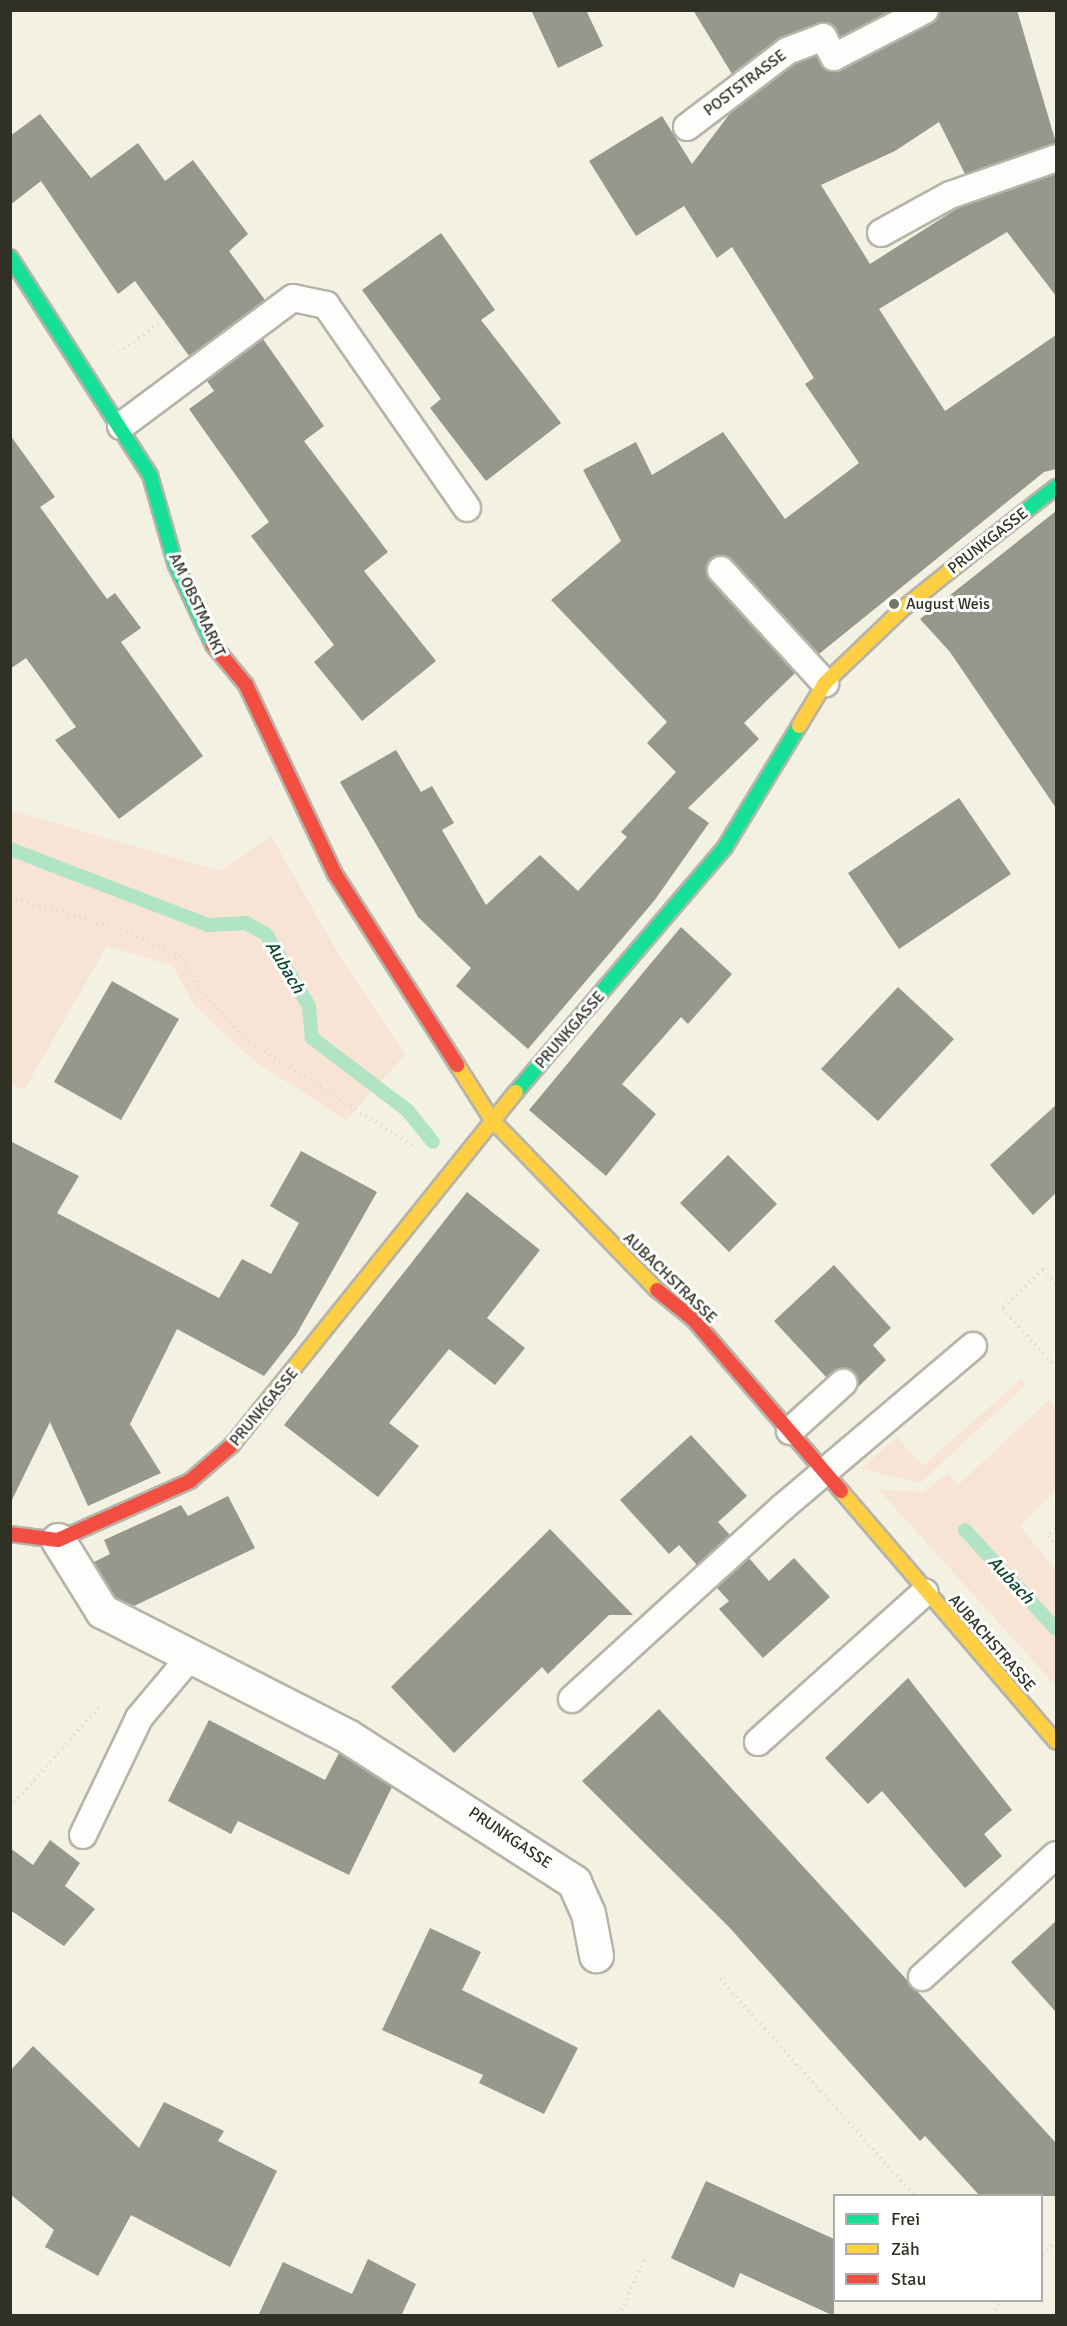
<!DOCTYPE html>
<meta charset="utf-8">
<style>
body{margin:0}
#map{position:relative;width:1067px;height:2326px;overflow:hidden;background:#f2f1e2;font-family:Signika,sans-serif}
div>[style]{position:absolute}
.green>*{inset:0;background:#f8e4d4}
.stream>*{height:14px;margin:-7px;padding:0 7px;transform-origin:7px;border-radius:7px;background:#b1e4c5}
.building>*{inset:0;background:#96988d}
.path>*{height:4px;margin-top:-2px;transform-origin:0;background:repeating-linear-gradient(90deg,#dfdfda 0 1.5px,transparent 0 6px)}
.roads{filter:drop-shadow(2px 0 #b6b4a9) drop-shadow(-2px 0 #b6b4a9) drop-shadow(0 2px #b6b4a9) drop-shadow(0 -2px #b6b4a9)}
.lane>*{height:26px;margin:-13px;padding:0 13px;transform-origin:13px;border-radius:13px;background:#fdfdfb}
.street>*{height:33px;margin:-16.5px;padding:0 16.5px;transform-origin:16.5px;border-radius:16.5px;background:#fdfdfb}
.fast>*{height:14px;margin:-7px;padding:0 7px;transform-origin:7px;border-radius:7px;background:#16e098}
.slow>*{height:14px;margin:-7px;padding:0 7px;transform-origin:7px;border-radius:7px;background:#ffcf43}
.jam>*{height:14px;margin:-7px;padding:0 7px;transform-origin:7px;border-radius:7px;background:#f24e42}
.dots>*{width:16px;height:16px;translate:-50% -50%;box-sizing:border-box;border:3px solid #fff;border-radius:50%}
span{translate:-50% -50%;white-space:nowrap;text-align:center;line-height:1.15;-webkit-text-stroke:6px #fff;paint-order:stroke}
.street-label{font-size:16px;color:#303025}
.poi-label{font-size:16px;color:#303025}
.left{translate:0 -50%;text-align:left}
.water-label{font-size:18px;color:#0d4830;font-style:italic}
.frame{position:absolute;inset:0;border:12px solid #303025;pointer-events:none}
.legend{position:absolute;left:833px;top:2194px;width:210px;height:108px;box-sizing:border-box;background:#fff;border:2px solid #acaca8;margin:0;padding:8px 10px;list-style:none;font-size:18px;color:#303025}
.legend li{display:flex;align-items:center;gap:12px;height:30px}
.legend b{width:30px;border:2px solid #acaca8}
</style>
<div id="map">
<div class="green">
<div style="clip-path:polygon(10px 810px,220px 871px,271px 836px,339px 955px,405px 1055px,346px 1120px,253px 1060px,195px 1006px,173px 966px,107px 946px,24px 1090px,11px 1083px)"></div>
<div style="clip-path:polygon(1021px 1379px,1027px 1384px,920px 1483px,861px 1469px,897px 1437px,923px 1466px)"></div>
<div style="clip-path:polygon(1049px 1400px,1056px 1408px,1056px 1491px,1020px 1526px,1056px 1570px,1056px 1686px,878px 1489px,923px 1492px,948px 1474px,958px 1485px)"></div>
</div>
<div class="stream">
<div style="left:10px;top:849px;width:212px;rotate:21deg"></div>
<div style="left:208px;top:925px;width:38px;rotate:-3deg"></div>
<div style="left:246px;top:923px;width:23px;rotate:29deg"></div>
<div style="left:266px;top:934px;width:84px;rotate:59.2deg"></div>
<div style="left:309px;top:1006px;width:32px;rotate:85deg"></div>
<div style="left:312px;top:1038px;width:119px;rotate:37.2deg"></div>
<div style="left:407px;top:1110px;width:41px;rotate:50.9deg"></div>
<div style="left:965px;top:1530px;width:134px;rotate:47.4deg"></div>
</div>
<div class="building">
<div style="clip-path:polygon(531px 10px,586px 10px,603px 46px,558px 68px)"></div>
<div style="clip-path:polygon(693px 10px,891px 10px,840px 37px,824px 22px,782px 37px,732px 74px)"></div>
<div style="clip-path:polygon(940px 10px,1017px 10px,1056px 143px,965px 174px,939px 122px,895px 151px,821px 185px,870px 264px,958px 208px,1056px 174px,1056px 296px,1007px 232px,879px 309px,945px 411px,1056px 335px,1056px 469px,1044px 472px,819px 654px,732px 560px,718px 555px,710px 559px,710px 580px,795px 673px,744px 723px,759px 739px,688px 808px,709px 823px,654px 901px,528px 1049px,456px 986px,471px 968px,418px 917px,340px 782px,396px 750px,421px 792px,432px 786px,454px 823px,442px 830px,486px 905px,540px 855px,578px 891px,627px 837px,621px 832px,676px 772px,647px 743px,667px 722px,551px 600px,621px 541px,583px 470px,636px 442px,652px 475px,723px 432px,785px 519px,859px 463px,805px 384px,814px 378px,732px 247px,717px 258px,684px 206px,636px 236px,589px 161px,662px 116px,692px 164px,731px 112px,794px 64px,816px 56px,827px 70px,840px 71px,932px 23px)"></div>
<div style="clip-path:polygon(40px 114px,91px 178px,138px 143px,165px 181px,193px 160px,248px 234px,229px 251px,265px 300px,189px 356px,135px 281px,118px 294px,41px 181px,10px 205px,10px 136px)"></div>
<div style="clip-path:polygon(441px 233px,495px 310px,481px 320px,561px 423px,486px 481px,430px 408px,441px 399px,362px 290px)"></div>
<div style="clip-path:polygon(263px 339px,324px 426px,304px 441px,388px 552px,364px 571px,436px 661px,362px 721px,314px 662px,334px 645px,251px 536px,269px 522px,189px 409px,214px 391px,207px 381px)"></div>
<div style="clip-path:polygon(10px 435px,55px 497px,40px 507px,107px 599px,115px 593px,141px 628px,121px 642px,203px 756px,119px 819px,55px 740px,76px 727px,26px 658px,10px 669px)"></div>
<div style="clip-path:polygon(1056px 511px,1056px 808px,950px 652px,920px 619px)"></div>
<div style="clip-path:polygon(959px 798px,1011px 874px,899px 949px,848px 873px)"></div>
<div style="clip-path:polygon(681px 927px,732px 974px,688px 1024px,681px 1017px,622px 1084px,656px 1114px,606px 1176px,529px 1110px)"></div>
<div style="clip-path:polygon(112px 981px,179px 1019px,121px 1120px,54px 1082px)"></div>
<div style="clip-path:polygon(898px 987px,954px 1039px,878px 1121px,821px 1069px)"></div>
<div style="clip-path:polygon(1056px 1105px,1056px 1193px,1033px 1215px,990px 1165px)"></div>
<div style="clip-path:polygon(10px 1141px,79px 1176px,57px 1213px,219px 1298px,242px 1259px,271px 1274px,299px 1223px,270px 1206px,301px 1151px,377px 1192px,296px 1335px,264px 1376px,177px 1329px,130px 1424px,161px 1473px,88px 1506px,50px 1422px,10px 1504px)"></div>
<div style="clip-path:polygon(728px 1155px,777px 1204px,729px 1252px,680px 1203px)"></div>
<div style="clip-path:polygon(467px 1192px,540px 1250px,487px 1318px,525px 1348px,495px 1385px,449px 1349px,389px 1423px,419px 1446px,378px 1497px,284px 1425px)"></div>
<div style="clip-path:polygon(834px 1265px,891px 1328px,873px 1345px,886px 1360px,857px 1388px,848px 1369px,827px 1378px,774px 1321px)"></div>
<div style="clip-path:polygon(691px 1435px,747px 1496px,718px 1522px,730px 1535px,697px 1565px,679px 1545px,669px 1554px,620px 1500px)"></div>
<div style="clip-path:polygon(228px 1496px,255px 1548px,134px 1606px,115px 1597px,94px 1562px,110px 1554px,104px 1540px,181px 1505px,188px 1516px)"></div>
<div style="clip-path:polygon(550px 1529px,633px 1615px,609px 1615px,548px 1674px,542px 1667px,454px 1753px,391px 1687px)"></div>
<div style="clip-path:polygon(749px 1558px,769px 1581px,794px 1558px,830px 1597px,763px 1658px,719px 1609px,729px 1601px,717px 1588px)"></div>
<div style="clip-path:polygon(908px 1678px,1012px 1810px,984px 1834px,1002px 1856px,965px 1888px,882px 1791px,868px 1804px,825px 1758px)"></div>
<div style="clip-path:polygon(659px 1709px,1056px 2143px,1056px 2196px,980px 2196px,925px 2136px,920px 2141px,729px 1927px,582px 1781px)"></div>
<div style="clip-path:polygon(209px 1720px,325px 1780px,339px 1753px,392px 1787px,349px 1875px,238px 1821px,231px 1834px,168px 1801px)"></div>
<div style="clip-path:polygon(50px 1840px,80px 1863px,65px 1886px,95px 1909px,64px 1946px,10px 1910px,10px 1848px,33px 1865px)"></div>
<div style="clip-path:polygon(1056px 1921px,1056px 2012px,1011px 1962px)"></div>
<div style="clip-path:polygon(430px 1928px,481px 1952px,462px 1990px,578px 2048px,544px 2114px,479px 2083px,483px 2075px,382px 2030px)"></div>
<div style="clip-path:polygon(33px 2046px,139px 2148px,164px 2102px,224px 2131px,218px 2141px,277px 2171px,230px 2267px,131px 2215px,98px 2276px,45px 2247px,54px 2230px,10px 2194px,10px 2071px)"></div>
<div style="clip-path:polygon(706px 2181px,834px 2239px,834px 2316px,740px 2273px,734px 2288px,671px 2258px)"></div>
<div style="clip-path:polygon(368px 2259px,416px 2284px,401px 2316px,258px 2316px,283px 2262px,352px 2294px)"></div>
</div>
<div class="path">
<div style="left:119px;top:353px;width:56px;rotate:-36.3deg"></div>
<div style="left:10px;top:897px;width:115px;rotate:16.2deg"></div>
<div style="left:120px;top:929px;width:64px;rotate:23.8deg"></div>
<div style="left:179px;top:955px;width:42px;rotate:58.6deg"></div>
<div style="left:201px;top:991px;width:64px;rotate:47.5deg"></div>
<div style="left:244px;top:1038px;width:204px;rotate:32.6deg"></div>
<div style="left:1056px;top:1284px;width:20px;rotate:-131deg"></div>
<div style="left:1043px;top:1269px;width:57px;rotate:135.7deg"></div>
<div style="left:1002px;top:1309px;width:79px;rotate:47deg"></div>
<div style="left:1056px;top:1529px;width:11px;rotate:139deg"></div>
<div style="left:1048px;top:1536px;width:12px;rotate:48deg"></div>
<div style="left:10px;top:1807px;width:138px;rotate:-48.2deg"></div>
<div style="left:720px;top:1979px;width:292px;rotate:48.1deg"></div>
<div style="left:1042px;top:2254px;width:19px;rotate:-43deg"></div>
<div style="left:619px;top:2316px;width:64px;rotate:-65.9deg"></div>
<div style="left:993px;top:2316px;width:17px;rotate:-66deg"></div>
</div>
<div class="roads">
<div class="lane">
<div style="left:687px;top:127px;width:126px;rotate:-37.2deg"></div>
<div style="left:787px;top:51px;width:39px;rotate:-21deg"></div>
<div style="left:823px;top:37px;width:23px;rotate:61deg"></div>
<div style="left:834px;top:57px;width:102px;rotate:-27.3deg"></div>
<div style="left:881px;top:233px;width:79px;rotate:-28.8deg"></div>
<div style="left:950px;top:195px;width:112px;rotate:-19.2deg"></div>
<div style="left:121px;top:426px;width:214px;rotate:-36.7deg"></div>
<div style="left:293px;top:298px;width:34px;rotate:12deg"></div>
<div style="left:326px;top:305px;width:247px;rotate:55.2deg"></div>
<div style="left:721px;top:570px;width:154px;rotate:47.4deg"></div>
<div style="left:790px;top:1431px;width:72px;rotate:-42.2deg"></div>
<div style="left:572px;top:1699px;width:285px;rotate:-42.3deg"></div>
<div style="left:783px;top:1507px;width:249px;rotate:-40.3deg"></div>
<div style="left:758px;top:1742px;width:224px;rotate:-41.9deg"></div>
<div style="left:83px;top:1835px;width:130px;rotate:-64.4deg"></div>
<div style="left:139px;top:1718px;width:81px;rotate:-50deg"></div>
<div style="left:922px;top:1977px;width:181px;rotate:-42.3deg"></div>
</div>
<div class="street">
<div style="left:58px;top:1540px;width:84px;rotate:58.2deg"></div>
<div style="left:102px;top:1611px;width:275px;rotate:27deg"></div>
<div style="left:347px;top:1736px;width:270px;rotate:32.7deg"></div>
<div style="left:574px;top:1882px;width:34px;rotate:66deg"></div>
<div style="left:588px;top:1913px;width:43px;rotate:79.2deg"></div>
</div>
<div class="fast">
<div style="left:10px;top:257px;width:259px;rotate:57.3deg"></div>
<div style="left:150px;top:475px;width:91px;rotate:74.1deg"></div>
<div style="left:175px;top:563px;width:90px;rotate:65.1deg"></div>
<div style="left:976px;top:550px;width:102px;rotate:-38.2deg"></div>
<div style="left:516px;top:1092px;width:322px;rotate:-49.5deg"></div>
<div style="left:725px;top:847px;width:142px;rotate:-58.6deg"></div>
</div>
<div class="slow">
<div style="left:799px;top:726px;width:50px;rotate:-58.8deg"></div>
<div style="left:825px;top:683px;width:105px;rotate:-43.8deg"></div>
<div style="left:901px;top:610px;width:96px;rotate:-38.7deg"></div>
<div style="left:457px;top:1065px;width:65px;rotate:57.5deg"></div>
<div style="left:492px;top:1120px;width:237px;rotate:45.9deg"></div>
<div style="left:232px;top:1445px;width:453px;rotate:-51.2deg"></div>
<div style="left:841px;top:1491px;width:330px;rotate:49.4deg"></div>
</div>
<div class="jam">
<div style="left:213px;top:645px;width:52px;rotate:50.5deg"></div>
<div style="left:246px;top:685px;width:209px;rotate:64.8deg"></div>
<div style="left:335px;top:874px;width:227px;rotate:57.4deg"></div>
<div style="left:657px;top:1290px;width:46px;rotate:38.9deg"></div>
<div style="left:693px;top:1319px;width:227px;rotate:49.3deg"></div>
<div style="left:10px;top:1534px;width:48px;rotate:7.1deg"></div>
<div style="left:58px;top:1540px;width:145px;rotate:-24.1deg"></div>
<div style="left:190px;top:1481px;width:55px;rotate:-40.6deg"></div>
</div>
</div>
<div class="dots">
<div style="left:894px;top:604px;background:#747467"></div>
</div>
<div class="street-label">
<span style="left:745px;top:83px;rotate:-37deg">POSTSTRASSE</span>
<span style="left:988px;top:541px;rotate:-38deg">PRUNKGASSE</span>
<span style="left:197px;top:605px;rotate:65deg">AM OBSTMARKT</span>
<span style="left:570px;top:1030px;rotate:-49deg">PRUNKGASSE</span>
<span style="left:670px;top:1278px;rotate:44deg">AUBACHSTRASSE</span>
<span style="left:264px;top:1407px;rotate:-50deg">PRUNKGASSE</span>
<span style="left:992px;top:1643px;rotate:49deg">AUBACHSTRASSE</span>
<span style="left:510px;top:1838px;rotate:34deg">PRUNKGASSE</span>
</div>
<div class="poi-label">
<span class="left" style="left:906px;top:604px">August Weis</span>
</div>
<div class="water-label">
<span style="left:285px;top:967px;rotate:59deg">Aubach</span>
<span style="left:1011px;top:1580px;rotate:47deg">Aubach</span>
</div>
<div class="frame"></div>
<ul class="legend">
<li><b style="height:8px;background:#16e098"></b>Frei</li>
<li><b style="height:8px;background:#ffcf43"></b>Zäh</li>
<li><b style="height:8px;background:#f24e42"></b>Stau</li>
</ul>
</div>
